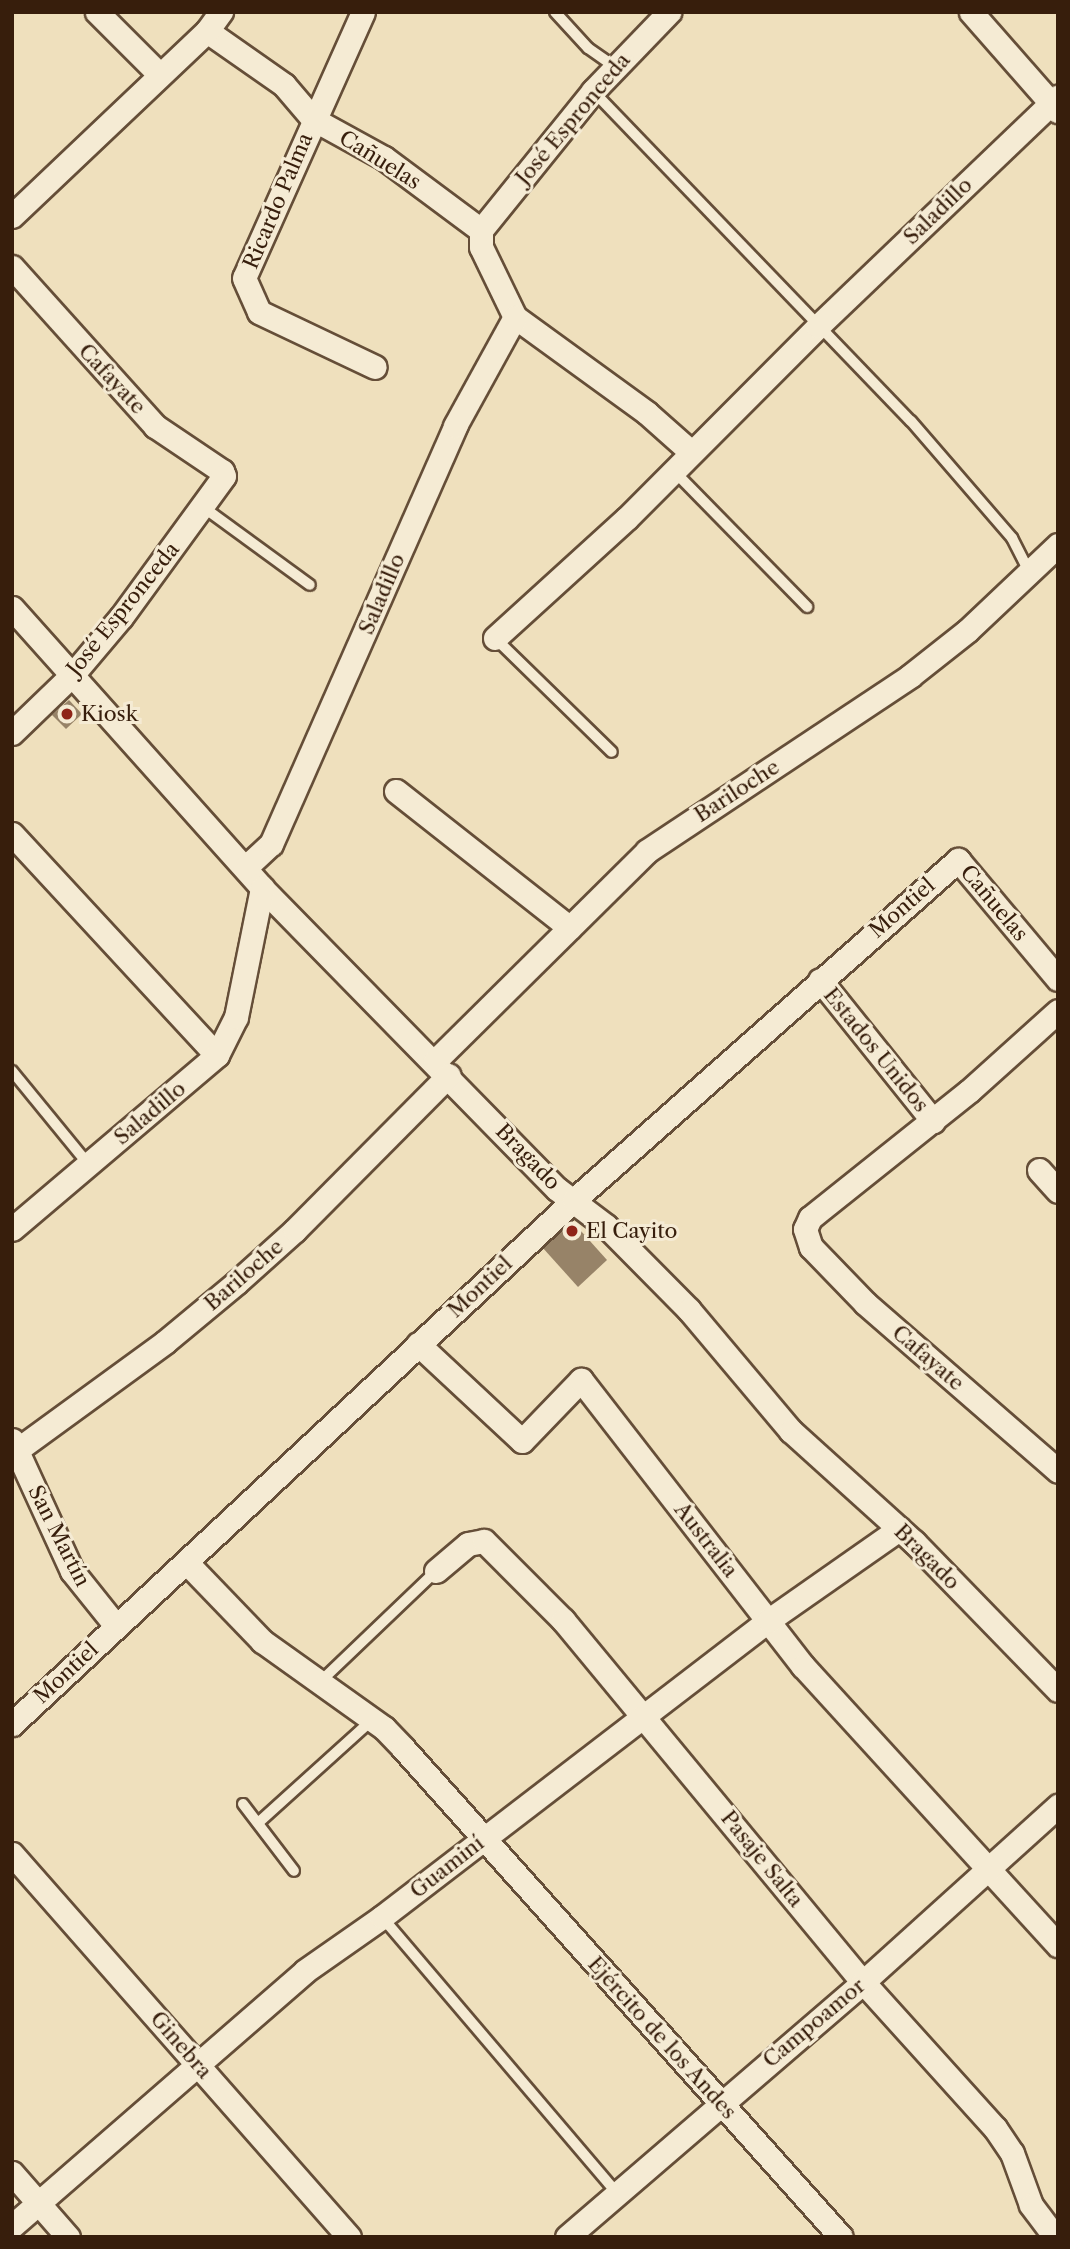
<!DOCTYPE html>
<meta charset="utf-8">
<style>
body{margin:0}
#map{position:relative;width:1070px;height:2249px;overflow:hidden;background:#efe0bd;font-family:"Libre Caslon Text",serif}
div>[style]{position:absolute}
.building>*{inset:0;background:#978368}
.roads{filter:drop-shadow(2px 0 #654e38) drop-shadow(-2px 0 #654e38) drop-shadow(0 2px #654e38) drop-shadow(0 -2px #654e38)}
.service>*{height:10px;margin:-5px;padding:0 5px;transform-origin:5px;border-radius:5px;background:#f5ebd4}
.minor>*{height:23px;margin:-11.5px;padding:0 11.5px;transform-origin:11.5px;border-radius:11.5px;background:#f5ebd4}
.dots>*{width:19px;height:19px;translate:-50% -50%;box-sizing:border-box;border:4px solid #f5ebd4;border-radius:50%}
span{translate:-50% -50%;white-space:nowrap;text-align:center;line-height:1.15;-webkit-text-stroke:6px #f5ebd4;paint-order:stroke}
.street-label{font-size:21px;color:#371e0c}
.poi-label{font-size:21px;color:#371e0c}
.left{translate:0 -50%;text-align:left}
.frame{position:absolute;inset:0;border:14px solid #371e0c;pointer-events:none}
</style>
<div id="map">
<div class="building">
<div style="clip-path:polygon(69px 700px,82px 714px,66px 729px,52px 715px)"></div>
<div style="clip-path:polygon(572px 1221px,607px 1260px,578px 1287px,542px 1247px)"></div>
</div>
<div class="roads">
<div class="service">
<div style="left:555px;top:12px;width:49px;rotate:47.5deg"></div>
<div style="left:588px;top:48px;width:33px;rotate:35deg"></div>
<div style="left:593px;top:91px;width:458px;rotate:46.1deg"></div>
<div style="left:911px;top:421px;width:155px;rotate:49.2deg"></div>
<div style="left:1012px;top:538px;width:37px;rotate:63deg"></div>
<div style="left:675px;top:472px;width:189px;rotate:45.6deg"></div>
<div style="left:203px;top:507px;width:132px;rotate:36.1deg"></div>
<div style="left:495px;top:638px;width:163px;rotate:44.3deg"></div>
<div style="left:12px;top:1071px;width:120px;rotate:50.7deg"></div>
<div style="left:321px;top:1681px;width:159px;rotate:-43.7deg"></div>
<div style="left:243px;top:1804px;width:84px;rotate:52.7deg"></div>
<div style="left:258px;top:1823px;width:154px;rotate:-42.1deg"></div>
<div style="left:382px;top:1917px;width:362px;rotate:49.6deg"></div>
</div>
<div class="minor">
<div style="left:97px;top:12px;width:88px;rotate:45deg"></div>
<div style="left:363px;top:12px;width:291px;rotate:114.1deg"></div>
<div style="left:244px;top:278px;width:37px;rotate:66deg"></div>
<div style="left:259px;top:312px;width:128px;rotate:25.4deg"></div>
<div style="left:971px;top:12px;width:132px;rotate:48.7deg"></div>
<div style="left:207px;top:31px;width:94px;rotate:35deg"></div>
<div style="left:284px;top:85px;width:45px;rotate:49.5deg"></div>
<div style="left:313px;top:119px;width:81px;rotate:28.8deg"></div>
<div style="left:384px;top:158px;width:121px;rotate:36.6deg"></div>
<div style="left:12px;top:216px;width:269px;rotate:-43.5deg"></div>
<div style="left:207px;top:31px;width:24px;rotate:-54deg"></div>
<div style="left:481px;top:230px;width:17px;rotate:90deg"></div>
<div style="left:481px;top:247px;width:78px;rotate:64.1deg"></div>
<div style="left:515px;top:317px;width:163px;rotate:36deg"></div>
<div style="left:647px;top:413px;width:59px;rotate:41.6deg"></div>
<div style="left:481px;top:230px;width:179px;rotate:-51.1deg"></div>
<div style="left:593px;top:91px;width:110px;rotate:-46.1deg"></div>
<div style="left:12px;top:267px;width:214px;rotate:48deg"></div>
<div style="left:155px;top:426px;width:81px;rotate:33.9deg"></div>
<div style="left:222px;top:471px;width:5px;rotate:68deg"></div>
<div style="left:224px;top:476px;width:175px;rotate:126.1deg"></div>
<div style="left:121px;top:617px;width:75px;rotate:130.1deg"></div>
<div style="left:73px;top:674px;width:85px;rotate:136deg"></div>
<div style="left:12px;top:608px;width:375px;rotate:48.2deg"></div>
<div style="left:262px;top:888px;width:421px;rotate:45.6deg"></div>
<div style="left:557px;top:1189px;width:61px;rotate:37.1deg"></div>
<div style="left:606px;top:1226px;width:118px;rotate:45.3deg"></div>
<div style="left:689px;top:1310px;width:158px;rotate:49.9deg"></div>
<div style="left:791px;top:1431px;width:166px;rotate:42.1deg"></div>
<div style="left:914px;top:1542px;width:206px;rotate:45.8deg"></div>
<div style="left:495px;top:638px;width:178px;rotate:-42.3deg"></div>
<div style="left:627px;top:518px;width:271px;rotate:-45.1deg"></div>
<div style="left:818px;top:326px;width:332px;rotate:-43.7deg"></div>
<div style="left:396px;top:791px;width:221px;rotate:38.2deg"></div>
<div style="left:12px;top:834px;width:301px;rotate:47.2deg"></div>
<div style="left:246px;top:867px;width:34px;rotate:-43deg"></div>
<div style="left:271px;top:844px;width:457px;rotate:-66.2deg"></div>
<div style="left:455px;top:426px;width:124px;rotate:-61.2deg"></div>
<div style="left:820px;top:980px;width:181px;rotate:51.3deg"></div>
<div style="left:1058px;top:1011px;width:120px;rotate:138deg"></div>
<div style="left:969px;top:1091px;width:203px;rotate:141.4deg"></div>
<div style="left:810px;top:1218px;width:12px;rotate:114deg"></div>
<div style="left:805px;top:1229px;width:19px;rotate:72deg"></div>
<div style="left:811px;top:1247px;width:78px;rotate:46deg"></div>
<div style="left:865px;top:1303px;width:256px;rotate:41deg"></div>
<div style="left:435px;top:1061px;width:298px;rotate:-44.7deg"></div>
<div style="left:647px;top:851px;width:316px;rotate:-33.6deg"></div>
<div style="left:910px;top:676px;width:73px;rotate:-38.3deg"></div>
<div style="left:967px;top:631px;width:125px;rotate:-43.4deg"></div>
<div style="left:1039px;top:1170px;width:28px;rotate:48deg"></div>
<div style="left:12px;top:1229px;width:269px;rotate:-40.3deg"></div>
<div style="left:217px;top:1055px;width:42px;rotate:-63.4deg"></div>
<div style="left:236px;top:1017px;width:132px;rotate:-78.6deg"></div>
<div style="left:418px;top:1344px;width:142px;rotate:43deg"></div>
<div style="left:522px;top:1441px;width:85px;rotate:-46deg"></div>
<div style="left:581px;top:1380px;width:362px;rotate:52.2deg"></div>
<div style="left:803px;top:1666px;width:378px;rotate:47.6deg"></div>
<div style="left:12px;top:1440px;width:144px;rotate:65.4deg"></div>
<div style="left:72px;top:1571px;width:70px;rotate:51.3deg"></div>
<div style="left:17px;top:1450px;width:183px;rotate:-36.1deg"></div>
<div style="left:165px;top:1342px;width:92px;rotate:-39.7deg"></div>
<div style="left:236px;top:1283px;width:79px;rotate:-41.9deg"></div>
<div style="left:295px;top:1230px;width:218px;rotate:-45.2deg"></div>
<div style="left:188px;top:1564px;width:107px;rotate:46.1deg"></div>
<div style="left:262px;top:1641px;width:150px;rotate:35.5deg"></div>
<div style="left:384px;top:1728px;width:28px;rotate:46deg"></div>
<div style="left:403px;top:1748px;width:656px;rotate:48.15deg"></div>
<div style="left:436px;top:1571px;width:42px;rotate:-40.2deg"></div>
<div style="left:468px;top:1544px;width:16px;rotate:-11deg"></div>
<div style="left:484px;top:1541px;width:112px;rotate:45deg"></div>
<div style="left:563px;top:1620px;width:470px;rotate:50.4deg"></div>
<div style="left:863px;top:1982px;width:197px;rotate:47.9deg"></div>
<div style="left:995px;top:2128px;width:30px;rotate:56deg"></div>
<div style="left:1012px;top:2153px;width:55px;rotate:69.9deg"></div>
<div style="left:1031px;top:2205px;width:40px;rotate:53deg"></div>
<div style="left:12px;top:1724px;width:768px;rotate:-43deg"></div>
<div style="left:574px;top:1200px;width:513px;rotate:-41.52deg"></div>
<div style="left:958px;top:860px;width:155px;rotate:50deg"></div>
<div style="left:12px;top:1854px;width:510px;rotate:48.66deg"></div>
<div style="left:12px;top:2173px;width:85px;rotate:48.8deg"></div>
<div style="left:12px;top:2226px;width:388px;rotate:-41deg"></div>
<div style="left:305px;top:1971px;width:94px;rotate:-35deg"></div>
<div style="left:382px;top:1917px;width:488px;rotate:-37.5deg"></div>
<div style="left:769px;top:1620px;width:159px;rotate:-35deg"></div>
<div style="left:567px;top:2237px;width:391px;rotate:-40.7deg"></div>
<div style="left:863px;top:1982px;width:263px;rotate:-42.1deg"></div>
</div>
</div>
<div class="dots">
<div style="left:67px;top:714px;background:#8f2418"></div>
<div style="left:572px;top:1231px;background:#8f2418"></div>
</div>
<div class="street-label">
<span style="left:573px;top:119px;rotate:-50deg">José Espronceda</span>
<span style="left:380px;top:160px;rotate:32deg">Cañuelas</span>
<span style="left:278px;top:201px;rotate:-67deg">Ricardo Palma</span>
<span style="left:938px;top:211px;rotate:-44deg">Saladillo</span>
<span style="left:112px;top:379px;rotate:47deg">Cafayate</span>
<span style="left:382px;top:594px;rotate:-67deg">Saladillo</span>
<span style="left:123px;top:609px;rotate:-51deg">José Espronceda</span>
<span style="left:737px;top:791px;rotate:-33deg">Bariloche</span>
<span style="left:994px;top:903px;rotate:50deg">Cañuelas</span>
<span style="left:902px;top:908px;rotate:-41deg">Montiel</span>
<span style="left:876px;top:1050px;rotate:51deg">Estados Unidos</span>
<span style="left:150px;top:1113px;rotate:-40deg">Saladillo</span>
<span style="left:528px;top:1157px;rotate:46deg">Bragado</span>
<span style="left:244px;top:1275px;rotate:-41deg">Bariloche</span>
<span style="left:480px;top:1287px;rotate:-43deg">Montiel</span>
<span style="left:928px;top:1358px;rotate:41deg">Cafayate</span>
<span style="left:59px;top:1536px;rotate:63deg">San Martín</span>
<span style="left:706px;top:1540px;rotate:52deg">Australia</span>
<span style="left:927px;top:1557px;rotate:45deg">Bragado</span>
<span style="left:66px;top:1673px;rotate:-43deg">Montiel</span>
<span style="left:762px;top:1859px;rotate:51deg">Pasaje Salta</span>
<span style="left:447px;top:1867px;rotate:-38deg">Guaminí</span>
<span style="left:814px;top:2023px;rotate:-40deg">Campoamor</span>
<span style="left:662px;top:2038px;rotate:48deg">Ejército de los Andes</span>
<span style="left:181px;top:2045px;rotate:49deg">Ginebra</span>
</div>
<div class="poi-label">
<span class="left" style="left:81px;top:714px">Kiosk</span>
<span class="left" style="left:586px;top:1231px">El Cayito</span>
</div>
<div class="frame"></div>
</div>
